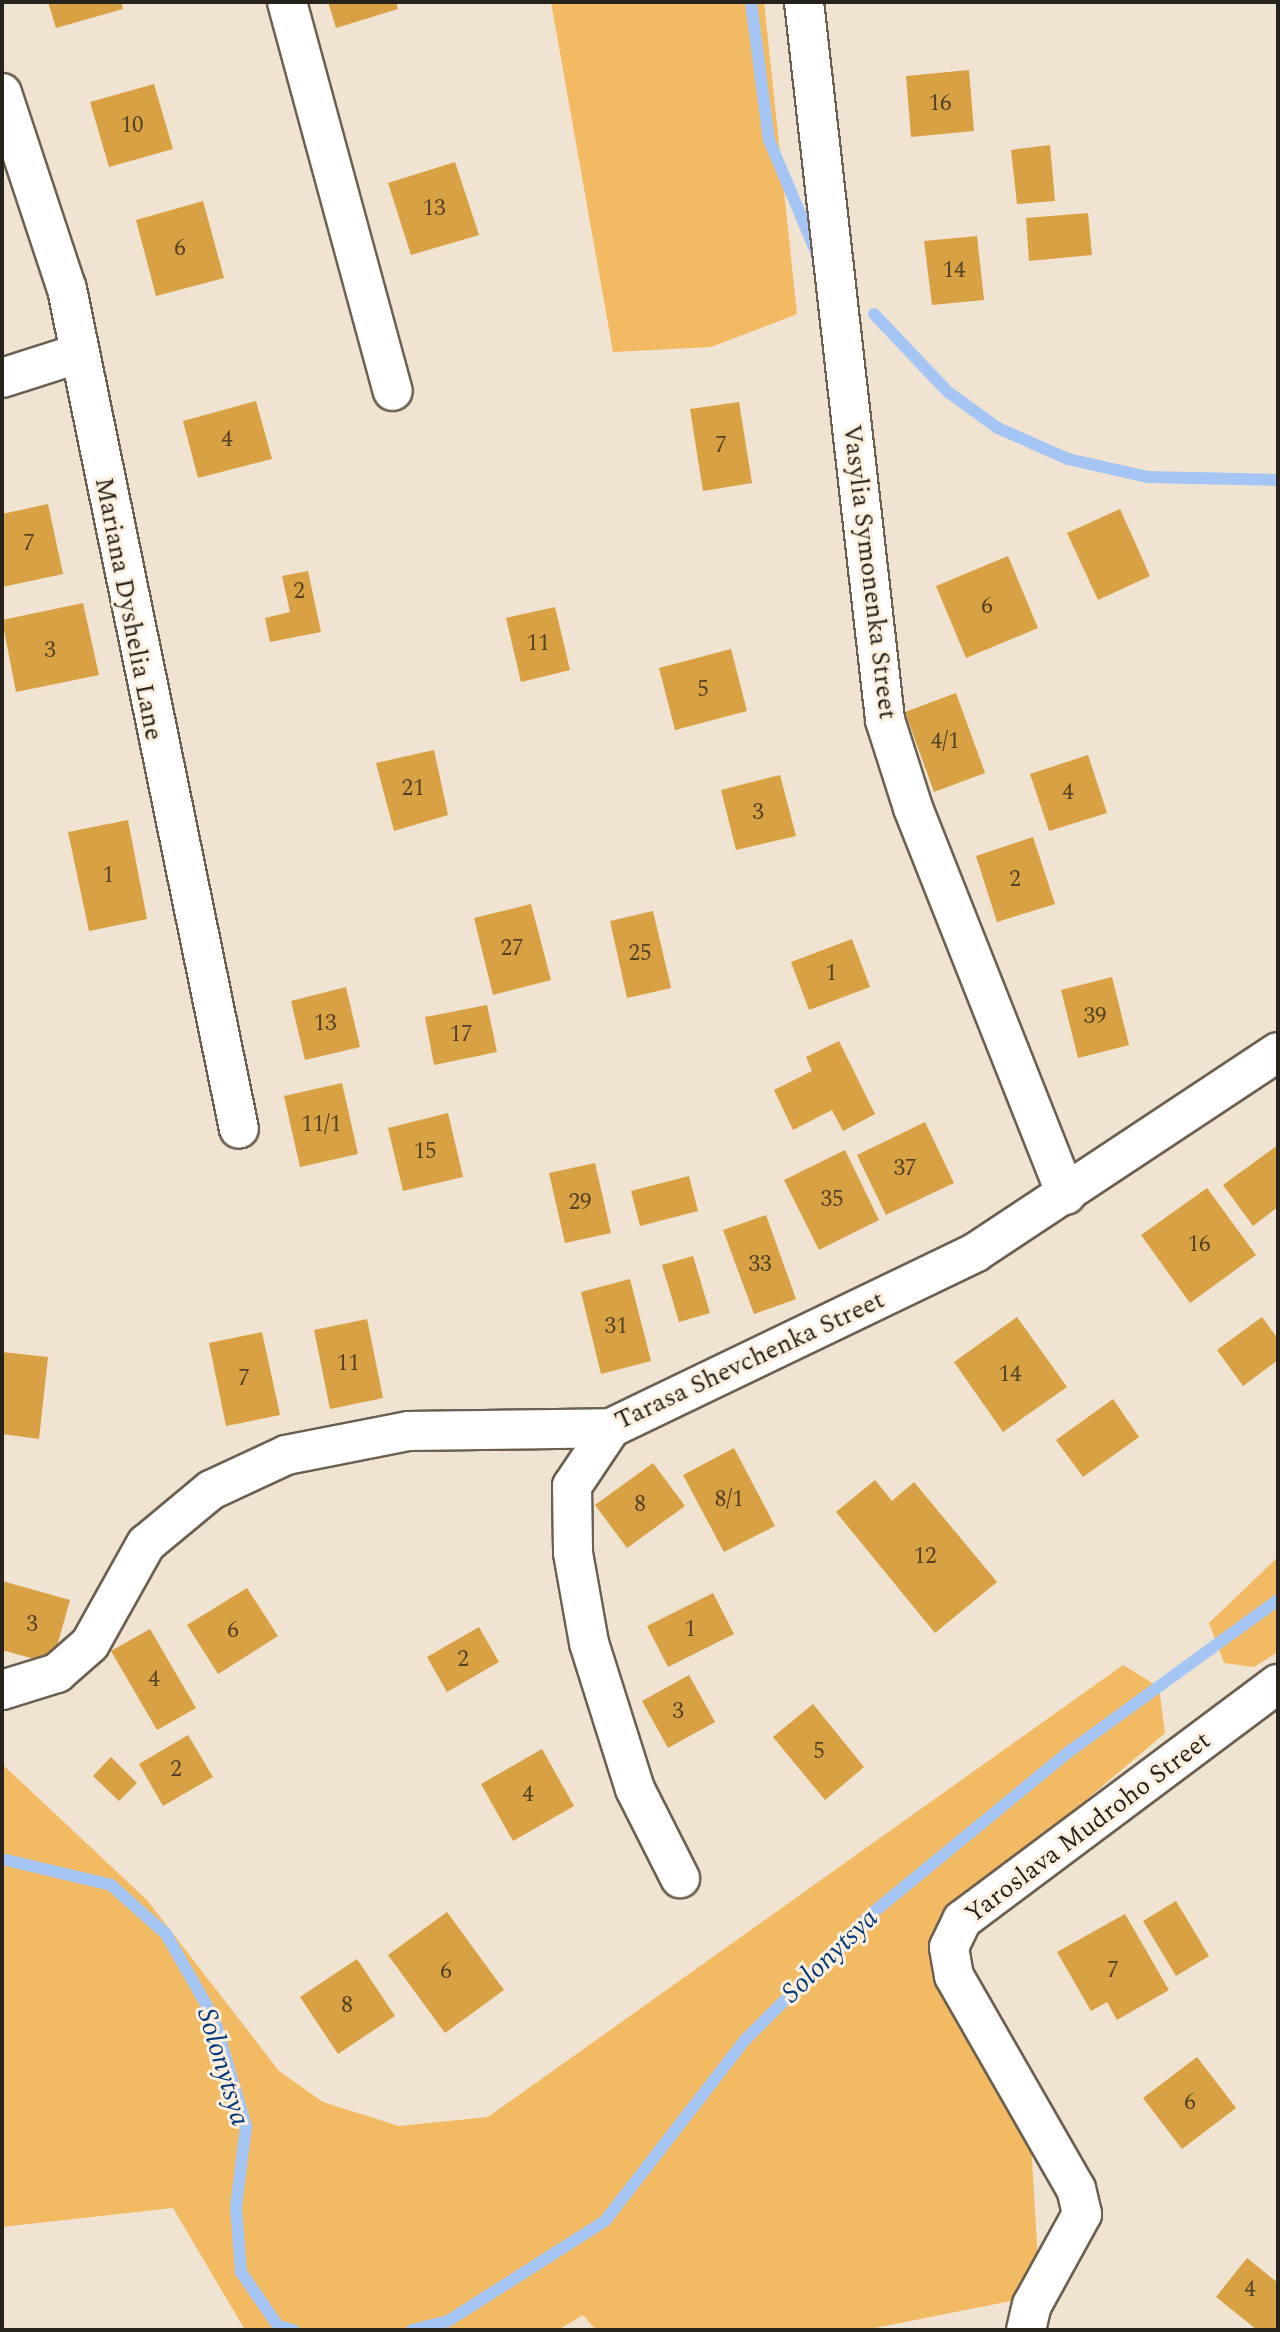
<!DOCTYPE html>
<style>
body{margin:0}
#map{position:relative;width:1280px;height:2332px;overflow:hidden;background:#f0e3d1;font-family:Spectral,serif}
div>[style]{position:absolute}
.green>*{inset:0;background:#f2bb63}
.stream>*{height:12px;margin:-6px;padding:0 6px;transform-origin:6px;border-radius:6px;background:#a5c6f5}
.building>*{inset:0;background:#d8a143}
.roads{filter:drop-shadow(2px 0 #6b6051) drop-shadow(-2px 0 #6b6051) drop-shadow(0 2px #6b6051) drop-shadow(0 -2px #6b6051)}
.minor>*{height:38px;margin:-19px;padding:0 19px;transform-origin:19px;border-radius:19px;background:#fff}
span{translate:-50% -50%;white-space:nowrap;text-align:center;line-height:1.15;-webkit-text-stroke:6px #fdf0de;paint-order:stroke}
.number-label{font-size:23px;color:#534226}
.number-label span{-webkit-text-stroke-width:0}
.street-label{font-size:26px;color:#27231c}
.water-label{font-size:28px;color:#043a7d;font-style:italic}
.frame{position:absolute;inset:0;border:4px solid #27231c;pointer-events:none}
</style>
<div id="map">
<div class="green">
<div style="clip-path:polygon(551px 2px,764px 2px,797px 314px,711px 347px,613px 352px)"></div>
<div style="clip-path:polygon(1278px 1557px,1278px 1652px,1254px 1667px,1224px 1663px,1209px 1623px)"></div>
<div style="clip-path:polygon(1123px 1665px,1159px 1687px,1165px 1733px,939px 1925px,930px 1946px,937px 1971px,1031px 2143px,1038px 2260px,1016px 2300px,865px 2330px,596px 2330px,583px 2315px,558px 2330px,245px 2330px,173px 2208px,2px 2227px,2px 1764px,147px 1900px,279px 2071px,323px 2102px,399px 2126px,488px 2117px)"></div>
</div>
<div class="stream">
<div style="left:751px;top:2px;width:139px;rotate:82.6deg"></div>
<div style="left:769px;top:140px;width:124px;rotate:67.2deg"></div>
<div style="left:874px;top:314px;width:108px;rotate:46.5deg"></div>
<div style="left:948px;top:392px;width:62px;rotate:35.8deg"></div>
<div style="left:998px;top:428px;width:77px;rotate:23.9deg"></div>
<div style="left:1068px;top:459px;width:81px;rotate:12.8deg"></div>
<div style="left:1147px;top:477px;width:131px;rotate:1.3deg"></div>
<div style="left:2px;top:1859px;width:112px;rotate:13.4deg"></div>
<div style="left:111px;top:1885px;width:74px;rotate:41.7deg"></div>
<div style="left:166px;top:1934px;width:97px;rotate:60.3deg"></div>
<div style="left:214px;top:2018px;width:113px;rotate:73.5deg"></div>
<div style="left:246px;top:2126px;width:82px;rotate:97deg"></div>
<div style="left:236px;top:2207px;width:65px;rotate:85.6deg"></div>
<div style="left:241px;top:2272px;width:65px;rotate:55.6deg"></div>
<div style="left:278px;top:2326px;width:16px;rotate:15deg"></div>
<div style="left:412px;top:2330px;width:37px;rotate:-14deg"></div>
<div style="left:448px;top:2321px;width:186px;rotate:-32.5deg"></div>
<div style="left:605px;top:2221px;width:229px;rotate:-52.3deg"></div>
<div style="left:745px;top:2040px;width:177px;rotate:-45deg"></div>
<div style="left:870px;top:1915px;width:259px;rotate:-39.4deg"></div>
<div style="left:1070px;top:1751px;width:257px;rotate:-36deg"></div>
</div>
<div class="building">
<div style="clip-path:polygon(48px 2px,121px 2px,123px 9px,56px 28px)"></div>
<div style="clip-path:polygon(328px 2px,396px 2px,398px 9px,336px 28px)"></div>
<div style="clip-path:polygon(969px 70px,974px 131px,911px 137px,906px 76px)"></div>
<div style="clip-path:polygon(154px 84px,173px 149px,109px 167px,90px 102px)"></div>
<div style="clip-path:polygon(1050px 145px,1055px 201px,1017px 204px,1011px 150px)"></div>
<div style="clip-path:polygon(455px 162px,479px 235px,411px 255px,388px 183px)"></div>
<div style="clip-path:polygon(203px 201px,224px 278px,156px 296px,136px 220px)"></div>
<div style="clip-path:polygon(1088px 213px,1092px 255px,1029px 261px,1026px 218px)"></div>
<div style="clip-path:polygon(977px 236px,984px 300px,932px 305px,924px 241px)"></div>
<div style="clip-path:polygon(256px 401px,272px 459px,198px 478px,183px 421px)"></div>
<div style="clip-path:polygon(739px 402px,752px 483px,703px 491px,690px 409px)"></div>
<div style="clip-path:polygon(48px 504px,63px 574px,2px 587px,2px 514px)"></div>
<div style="clip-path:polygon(1120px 509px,1150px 576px,1098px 600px,1067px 533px)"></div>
<div style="clip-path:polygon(1008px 556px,1038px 628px,966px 658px,936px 586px)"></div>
<div style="clip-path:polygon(308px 571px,321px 632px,270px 642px,265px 618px,290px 612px,282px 576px)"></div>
<div style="clip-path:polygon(83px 603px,99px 675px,16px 692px,2px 620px)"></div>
<div style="clip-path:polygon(555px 607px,570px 670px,521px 682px,506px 618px)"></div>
<div style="clip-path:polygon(731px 649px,747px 711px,675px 730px,659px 668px)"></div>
<div style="clip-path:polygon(956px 693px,985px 773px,934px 792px,905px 712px)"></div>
<div style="clip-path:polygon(434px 750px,448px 815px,394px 831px,376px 763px)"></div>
<div style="clip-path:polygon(1088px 755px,1107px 813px,1049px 831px,1030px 774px)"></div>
<div style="clip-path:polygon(780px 775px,796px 836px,736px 850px,721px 790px)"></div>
<div style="clip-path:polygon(128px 820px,147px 919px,89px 931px,68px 832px)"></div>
<div style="clip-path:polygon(1033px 837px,1055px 904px,997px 922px,976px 856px)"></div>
<div style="clip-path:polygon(531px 904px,551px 980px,493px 995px,474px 918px)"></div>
<div style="clip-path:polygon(653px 911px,671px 988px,627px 998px,610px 921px)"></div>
<div style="clip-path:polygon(852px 939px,870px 987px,809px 1010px,791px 962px)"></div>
<div style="clip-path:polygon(1112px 977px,1129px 1045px,1078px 1058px,1061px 990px)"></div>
<div style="clip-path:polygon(346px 987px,360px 1047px,305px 1060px,291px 1001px)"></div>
<div style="clip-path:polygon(487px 1005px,497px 1052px,434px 1065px,425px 1017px)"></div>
<div style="clip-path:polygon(839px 1041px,875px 1114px,843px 1131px,832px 1110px,793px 1130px,774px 1090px,812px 1071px,806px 1057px)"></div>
<div style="clip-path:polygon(342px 1083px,358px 1154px,300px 1167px,284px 1096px)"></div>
<div style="clip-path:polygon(448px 1113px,463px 1177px,403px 1191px,388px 1128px)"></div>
<div style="clip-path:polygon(925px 1122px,954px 1183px,886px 1215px,857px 1155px)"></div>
<div style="clip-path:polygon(1278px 1145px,1278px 1207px,1253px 1226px,1223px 1185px)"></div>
<div style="clip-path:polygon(845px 1150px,879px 1220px,819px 1250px,784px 1180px)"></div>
<div style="clip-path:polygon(595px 1163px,611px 1233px,565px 1243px,549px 1173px)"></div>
<div style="clip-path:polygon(689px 1176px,698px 1211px,640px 1226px,631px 1191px)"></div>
<div style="clip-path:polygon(1207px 1188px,1256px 1255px,1190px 1303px,1141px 1235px)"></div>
<div style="clip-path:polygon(766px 1215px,796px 1299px,754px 1314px,723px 1230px)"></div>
<div style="clip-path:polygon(693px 1256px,710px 1313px,679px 1322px,662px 1265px)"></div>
<div style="clip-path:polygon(630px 1279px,651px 1361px,601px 1374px,581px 1292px)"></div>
<div style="clip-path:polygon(1017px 1317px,1067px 1387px,1003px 1432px,954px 1362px)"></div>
<div style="clip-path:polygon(1262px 1317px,1278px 1339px,1278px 1360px,1243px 1386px,1217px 1350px)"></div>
<div style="clip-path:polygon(367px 1319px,383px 1398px,330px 1409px,314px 1330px)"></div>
<div style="clip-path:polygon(262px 1332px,280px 1415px,226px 1426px,209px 1343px)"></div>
<div style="clip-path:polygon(2px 1352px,48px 1357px,39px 1439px,2px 1434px)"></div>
<div style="clip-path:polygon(1113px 1399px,1139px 1437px,1083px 1477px,1056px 1440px)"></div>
<div style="clip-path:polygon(734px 1448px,775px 1526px,724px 1552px,683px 1475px)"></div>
<div style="clip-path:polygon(653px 1463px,685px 1506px,627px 1548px,595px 1505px)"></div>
<div style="clip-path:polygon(875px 1480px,892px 1501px,914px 1482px,997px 1582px,935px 1633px,836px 1512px)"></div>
<div style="clip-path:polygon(2px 1581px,70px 1600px,52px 1664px,2px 1650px)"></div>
<div style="clip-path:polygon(247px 1588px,278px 1636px,218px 1674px,187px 1625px)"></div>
<div style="clip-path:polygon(713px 1593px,734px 1634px,668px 1667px,647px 1626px)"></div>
<div style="clip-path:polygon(479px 1627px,499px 1662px,447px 1692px,427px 1657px)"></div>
<div style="clip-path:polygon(150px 1629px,196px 1708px,157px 1730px,111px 1651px)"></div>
<div style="clip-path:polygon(689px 1675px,715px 1722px,668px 1748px,642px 1701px)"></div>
<div style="clip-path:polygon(813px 1704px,864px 1767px,825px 1800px,773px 1737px)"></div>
<div style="clip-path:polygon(188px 1735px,213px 1777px,163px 1806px,139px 1764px)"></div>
<div style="clip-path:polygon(542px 1749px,574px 1806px,513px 1841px,481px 1784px)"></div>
<div style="clip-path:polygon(111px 1757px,137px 1783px,119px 1801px,93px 1776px)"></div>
<div style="clip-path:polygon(1176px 1901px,1209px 1956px,1176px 1976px,1143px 1921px)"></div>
<div style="clip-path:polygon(447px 1912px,504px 1990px,445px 2033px,388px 1955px)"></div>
<div style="clip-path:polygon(1125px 1914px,1169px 1990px,1117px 2020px,1107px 2002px,1091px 2011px,1057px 1952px)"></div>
<div style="clip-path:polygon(357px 1959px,395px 2016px,338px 2054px,300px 1997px)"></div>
<div style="clip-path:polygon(1197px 2057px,1236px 2108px,1182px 2149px,1143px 2098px)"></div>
<div style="clip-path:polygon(1247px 2258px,1278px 2283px,1278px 2330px,1257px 2330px,1216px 2297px)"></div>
</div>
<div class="roads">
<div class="minor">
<div style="left:287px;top:2px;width:403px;rotate:74.8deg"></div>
<div style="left:804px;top:2px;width:723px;rotate:83.56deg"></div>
<div style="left:885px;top:720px;width:92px;rotate:72.3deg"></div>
<div style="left:913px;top:808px;width:416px;rotate:68.4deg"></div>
<div style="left:2px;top:93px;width:206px;rotate:71.7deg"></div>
<div style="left:67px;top:289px;width:857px;rotate:78.43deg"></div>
<div style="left:2px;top:378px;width:79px;rotate:-17.7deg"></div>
<div style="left:611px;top:1428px;width:70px;rotate:123.9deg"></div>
<div style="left:572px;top:1486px;width:67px;rotate:89.1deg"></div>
<div style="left:573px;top:1553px;width:91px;rotate:79.9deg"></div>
<div style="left:589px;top:1643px;width:153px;rotate:72.5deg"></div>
<div style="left:635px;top:1789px;width:100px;rotate:63.2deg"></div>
<div style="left:2px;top:1690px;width:58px;rotate:-17.2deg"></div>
<div style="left:57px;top:1673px;width:44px;rotate:-41.3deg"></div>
<div style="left:90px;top:1644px;width:115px;rotate:-60.8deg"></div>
<div style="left:146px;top:1544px;width:85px;rotate:-39.7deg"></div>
<div style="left:211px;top:1490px;width:83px;rotate:-25deg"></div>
<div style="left:286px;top:1455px;width:124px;rotate:-11.1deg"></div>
<div style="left:408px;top:1431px;width:203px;rotate:-0.8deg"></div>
<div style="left:611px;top:1428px;width:405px;rotate:-25.7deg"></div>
<div style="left:976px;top:1252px;width:362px;rotate:-33.5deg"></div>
<div style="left:1026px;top:2330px;width:26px;rotate:-77deg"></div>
<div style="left:1032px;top:2305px;width:104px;rotate:-61.2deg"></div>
<div style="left:1082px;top:2214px;width:26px;rotate:-103deg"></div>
<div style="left:1076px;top:2189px;width:245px;rotate:-119.8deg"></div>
<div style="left:954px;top:1976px;width:29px;rotate:-100deg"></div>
<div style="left:949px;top:1947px;width:30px;rotate:-64deg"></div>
<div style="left:962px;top:1920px;width:394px;rotate:-36.8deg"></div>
</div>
</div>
<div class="number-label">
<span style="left:940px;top:104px">16</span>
<span style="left:132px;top:126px">10</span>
<span style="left:434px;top:209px">13</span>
<span style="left:180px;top:249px">6</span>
<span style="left:954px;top:271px">14</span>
<span style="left:227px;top:440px">4</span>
<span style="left:721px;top:446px">7</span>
<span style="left:29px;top:544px">7</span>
<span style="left:299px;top:592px">2</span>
<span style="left:987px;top:607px">6</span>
<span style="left:538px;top:644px">11</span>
<span style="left:50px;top:651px">3</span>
<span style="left:703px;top:690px">5</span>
<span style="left:945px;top:742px">4/1</span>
<span style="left:413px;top:789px">21</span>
<span style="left:1068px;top:793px">4</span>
<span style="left:758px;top:813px">3</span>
<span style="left:108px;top:876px">1</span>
<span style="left:1015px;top:880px">2</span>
<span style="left:512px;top:949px">27</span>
<span style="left:640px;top:954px">25</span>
<span style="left:831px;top:974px">1</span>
<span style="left:1095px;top:1017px">39</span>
<span style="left:325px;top:1024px">13</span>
<span style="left:461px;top:1035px">17</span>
<span style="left:321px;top:1125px">11/1</span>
<span style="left:425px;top:1152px">15</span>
<span style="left:905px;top:1169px">37</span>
<span style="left:832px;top:1200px">35</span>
<span style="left:580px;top:1203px">29</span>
<span style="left:1199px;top:1245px">16</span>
<span style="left:760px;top:1265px">33</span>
<span style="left:616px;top:1327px">31</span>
<span style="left:348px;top:1364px">11</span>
<span style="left:1010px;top:1375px">14</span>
<span style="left:244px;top:1379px">7</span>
<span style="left:729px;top:1500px">8/1</span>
<span style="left:640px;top:1505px">8</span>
<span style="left:925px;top:1557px">12</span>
<span style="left:32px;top:1625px">3</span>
<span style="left:690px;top:1630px">1</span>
<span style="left:233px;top:1631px">6</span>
<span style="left:463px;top:1660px">2</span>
<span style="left:154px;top:1680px">4</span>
<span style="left:678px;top:1712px">3</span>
<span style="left:819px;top:1752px">5</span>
<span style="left:176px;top:1770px">2</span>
<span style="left:528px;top:1795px">4</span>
<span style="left:1113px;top:1971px">7</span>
<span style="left:446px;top:1972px">6</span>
<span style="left:347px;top:2006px">8</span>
<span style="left:1190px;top:2103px">6</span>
<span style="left:1250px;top:2290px">4</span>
</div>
<div class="street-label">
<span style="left:869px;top:572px;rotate:83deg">Vasylia Symonenka Street</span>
<span style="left:128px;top:609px;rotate:79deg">Mariana Dyshelia Lane</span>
<span style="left:750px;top:1361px;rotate:-25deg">Tarasa Shevchenka Street</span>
<span style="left:1088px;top:1828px;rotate:-37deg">Yaroslava Mudroho Street</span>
</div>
<div class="water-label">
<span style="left:830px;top:1956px;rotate:-44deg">Solonytsya</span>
<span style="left:223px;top:2067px;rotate:73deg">Solonytsya</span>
</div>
<div class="frame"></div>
</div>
